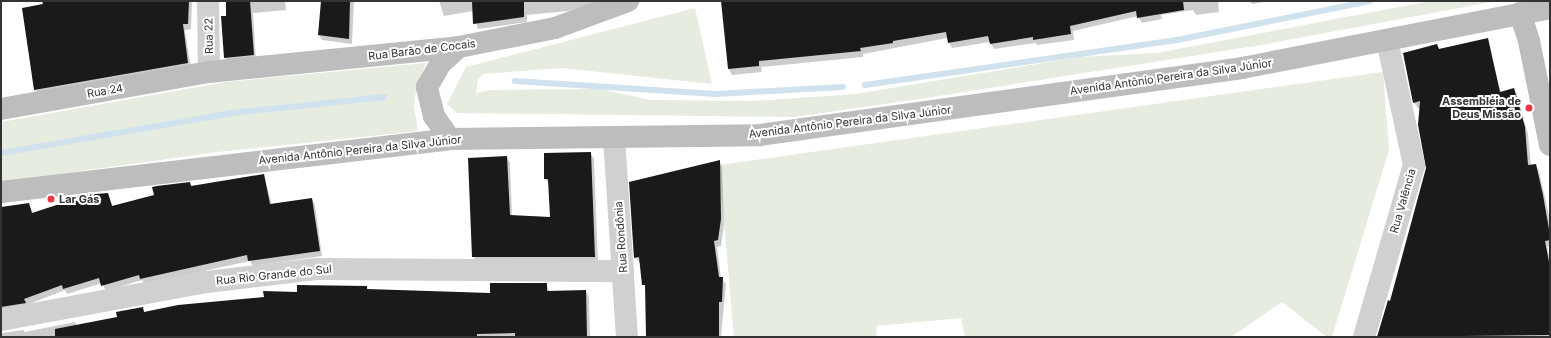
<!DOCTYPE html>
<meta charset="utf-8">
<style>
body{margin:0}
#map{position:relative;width:1551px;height:338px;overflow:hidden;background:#fff;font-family:Inter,sans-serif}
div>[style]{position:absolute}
.green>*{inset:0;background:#e6ecdf}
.shadow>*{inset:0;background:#0003}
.stream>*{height:6px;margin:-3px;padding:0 3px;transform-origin:3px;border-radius:3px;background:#cfe2ee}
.building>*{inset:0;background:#1a1a1a}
.street>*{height:22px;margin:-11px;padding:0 11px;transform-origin:11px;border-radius:11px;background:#d0d0d0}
.secondary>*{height:22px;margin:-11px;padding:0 11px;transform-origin:11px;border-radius:11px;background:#bdbdbd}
.dots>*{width:11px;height:11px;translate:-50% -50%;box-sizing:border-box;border:2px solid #fff;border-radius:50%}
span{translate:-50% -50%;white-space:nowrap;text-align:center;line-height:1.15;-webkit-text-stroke:4px #fff;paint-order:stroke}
.street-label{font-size:11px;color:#333}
.poi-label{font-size:11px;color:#333;font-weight:700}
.right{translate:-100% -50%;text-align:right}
.left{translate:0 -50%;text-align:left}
.frame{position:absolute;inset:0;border:2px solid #333;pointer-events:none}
</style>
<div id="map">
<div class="green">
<div style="clip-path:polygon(1431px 1px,1497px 1px,1261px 45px,939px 96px,795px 117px,457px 113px,447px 104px,466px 67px,695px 8px,712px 84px,562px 68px,483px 74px,478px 80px,476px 93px,490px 90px,600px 89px,651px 100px,754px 101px,855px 94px,1080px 57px,1157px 53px)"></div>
<div style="clip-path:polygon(426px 63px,416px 91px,414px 106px,418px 131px,218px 152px,1px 182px,1px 122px,226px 82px)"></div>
<div style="clip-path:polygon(1383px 72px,1389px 150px,1332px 337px,1327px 337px,1282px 302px,1231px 337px,965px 337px,961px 318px,877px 326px,876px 337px,734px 337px,719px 165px)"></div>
</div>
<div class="shadow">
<div style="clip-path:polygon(56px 1px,192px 1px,191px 29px,185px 30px,191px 69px,38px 96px,35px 90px,23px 9px)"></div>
<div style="clip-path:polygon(227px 1px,285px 1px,286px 10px,253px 13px,256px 61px,228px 63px,225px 58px)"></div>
<div style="clip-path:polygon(322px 1px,354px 1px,352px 44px,322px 40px,319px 35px)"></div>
<div style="clip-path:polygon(439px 1px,601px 1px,568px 11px,527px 15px,527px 22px,478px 29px,473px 11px,444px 16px)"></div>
<div style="clip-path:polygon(722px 1px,1218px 1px,1219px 12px,1196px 15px,1193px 10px,1161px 15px,1162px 19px,1142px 23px,1138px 16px,1073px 31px,1074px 40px,1037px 45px,1036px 43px,994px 49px,990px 42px,952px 48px,947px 38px,863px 54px,863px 57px,761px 67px,762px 72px,732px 75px,729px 69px)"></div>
<div style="clip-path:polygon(1250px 1px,1270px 1px,1252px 4px)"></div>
<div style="clip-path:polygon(1487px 39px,1501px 93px,1514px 89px,1517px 95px,1528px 134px,1531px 166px,1536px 165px,1539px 171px,1550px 220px,1550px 246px,1547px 247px,1550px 259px,1550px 337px,1378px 337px,1388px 301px,1390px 302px,1427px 168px,1420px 108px,1418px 108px,1414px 103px,1404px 54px,1439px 49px)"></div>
<div style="clip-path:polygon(590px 153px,594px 159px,598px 263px,477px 262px,473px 256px,507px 157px,510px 163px,512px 216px,551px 218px,550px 185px,545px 179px)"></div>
<div style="clip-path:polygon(719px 161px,722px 167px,724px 225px,721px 246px,717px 247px,721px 278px,726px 284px,721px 337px,647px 337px,646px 290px,640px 263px,635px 257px)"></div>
<div style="clip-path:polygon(264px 175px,272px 205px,312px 199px,315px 205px,322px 256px,253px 266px,250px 261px,144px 284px,142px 280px,106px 291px,102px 283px,67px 294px,65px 290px,1px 315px,1px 208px,29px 204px,33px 213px,108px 194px,113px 207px,191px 187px)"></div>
<div style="clip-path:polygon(546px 284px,550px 292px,586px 291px,589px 297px,590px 336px,614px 337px,2px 337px,2px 333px,23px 330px,25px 332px,75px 322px,77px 326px,119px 318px,142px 308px,145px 313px,366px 287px,369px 290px,491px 294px)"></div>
</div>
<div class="stream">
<div style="left:515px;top:81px;width:201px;rotate:3.7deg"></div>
<div style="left:716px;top:94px;width:127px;rotate:-3.2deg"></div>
<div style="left:865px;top:85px;width:315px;rotate:-8.2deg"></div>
<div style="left:1177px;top:40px;width:197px;rotate:-11.4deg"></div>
<div style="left:1px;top:153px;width:234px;rotate:-9.8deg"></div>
<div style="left:232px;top:113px;width:153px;rotate:-6deg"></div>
</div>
<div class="building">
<div style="clip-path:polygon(42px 1px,189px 1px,188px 24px,183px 24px,188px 63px,34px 90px,22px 8px,43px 4px)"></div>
<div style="clip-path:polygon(226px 1px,250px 1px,254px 55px,224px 58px,221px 16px,226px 16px)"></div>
<div style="clip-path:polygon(321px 1px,350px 1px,349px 39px,318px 35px)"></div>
<div style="clip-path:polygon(472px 1px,524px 1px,524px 17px,473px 24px)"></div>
<div style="clip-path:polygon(721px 1px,1183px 1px,1184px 10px,1137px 18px,1136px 11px,1070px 26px,1071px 34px,1033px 40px,1033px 37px,990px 44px,988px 36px,948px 43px,946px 32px,893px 41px,893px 43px,860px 48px,861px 51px,759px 61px,759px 66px,728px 69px)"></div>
<div style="clip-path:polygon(1488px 38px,1500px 92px,1514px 88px,1525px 127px,1528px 165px,1536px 164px,1543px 195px,1550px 235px,1550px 240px,1545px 241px,1550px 267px,1550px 335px,1377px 337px,1388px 300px,1390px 301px,1426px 168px,1418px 125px,1420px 101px,1413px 103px,1403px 53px,1437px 44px,1439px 49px)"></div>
<div style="clip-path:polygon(591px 152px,595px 257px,472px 257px,468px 158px,507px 156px,510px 215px,550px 217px,548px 179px,544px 179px,544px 153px)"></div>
<div style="clip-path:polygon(720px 160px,721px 219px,718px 240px,714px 241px,719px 277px,723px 277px,722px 302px,719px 302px,719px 337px,646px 337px,645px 285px,642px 285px,639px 257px,634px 258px,629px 182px)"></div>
<div style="clip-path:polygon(264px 174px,270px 204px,312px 198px,320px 251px,248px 261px,247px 255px,140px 279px,139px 275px,101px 286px,99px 278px,63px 289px,62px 285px,24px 299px,26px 303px,1px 307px,1px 207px,29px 203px,32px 213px,72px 200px,71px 196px,108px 193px,112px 206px,154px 195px,152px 187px,157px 186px,190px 182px,191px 186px)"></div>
<div style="clip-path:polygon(490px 283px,547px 283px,547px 291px,586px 290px,587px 337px,515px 337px,515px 333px,477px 334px,477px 337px,55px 337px,55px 329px,117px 317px,116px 312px,143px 307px,144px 312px,178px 305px,264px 297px,263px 291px,297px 292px,297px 285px,367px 286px,367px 289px,490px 293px)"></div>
</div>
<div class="street">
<div style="left:208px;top:1px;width:71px;rotate:89.2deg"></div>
<div style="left:614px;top:137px;width:200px;rotate:86.3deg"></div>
<div style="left:1px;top:320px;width:209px;rotate:-10.5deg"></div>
<div style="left:207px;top:282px;width:110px;rotate:-6.8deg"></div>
<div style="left:316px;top:269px;width:307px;rotate:0.4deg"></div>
<div style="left:1364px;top:337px;width:179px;rotate:-73.8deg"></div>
<div style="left:1414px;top:165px;width:128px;rotate:-102.2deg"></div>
</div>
<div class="secondary">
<div style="left:1520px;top:13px;width:29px;rotate:72deg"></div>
<div style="left:1529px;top:41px;width:106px;rotate:78.6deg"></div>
<div style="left:1px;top:109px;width:211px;rotate:-10.1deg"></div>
<div style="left:209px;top:72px;width:251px;rotate:-5.7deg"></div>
<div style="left:459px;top:47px;width:98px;rotate:-11.2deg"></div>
<div style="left:555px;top:28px;width:78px;rotate:-20.3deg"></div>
<div style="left:450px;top:139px;width:28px;rotate:-125deg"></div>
<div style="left:434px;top:116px;width:30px;rotate:-104deg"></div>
<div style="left:427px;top:87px;width:28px;rotate:-60deg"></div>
<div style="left:441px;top:63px;width:24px;rotate:-42deg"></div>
<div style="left:1px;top:192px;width:452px;rotate:-6.7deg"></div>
<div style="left:450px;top:139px;width:310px;rotate:-0.7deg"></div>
<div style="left:760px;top:135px;width:487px;rotate:-7.9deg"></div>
<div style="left:1242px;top:68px;width:314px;rotate:-11deg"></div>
</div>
<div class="dots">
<div style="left:1529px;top:108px;background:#e63946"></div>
<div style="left:51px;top:199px;background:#e63946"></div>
</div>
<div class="street-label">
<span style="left:209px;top:36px;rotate:-91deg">Rua 22</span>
<span style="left:422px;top:50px;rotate:-7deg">Rua Barão de Cocais</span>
<span style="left:1171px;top:77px;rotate:-8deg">Avenida Antônio Pereira da Silva Júnior</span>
<span style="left:105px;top:91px;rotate:-10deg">Rua 24</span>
<span style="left:850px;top:122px;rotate:-7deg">Avenida Antônio Pereira da Silva Júnior</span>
<span style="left:360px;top:150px;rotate:-6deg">Avenida Antônio Pereira da Silva Júnior</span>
<span style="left:1403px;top:201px;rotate:-74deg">Rua Valência</span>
<span style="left:621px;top:237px;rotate:-94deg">Rua Rondônia</span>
<span style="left:274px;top:275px;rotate:-6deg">Rua Rio Grande do Sul</span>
</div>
<div class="poi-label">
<span class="right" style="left:1521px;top:108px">Assembléia de<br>Deus Missão</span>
<span class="left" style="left:59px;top:199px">Lar Gás</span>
</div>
<div class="frame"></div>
</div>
